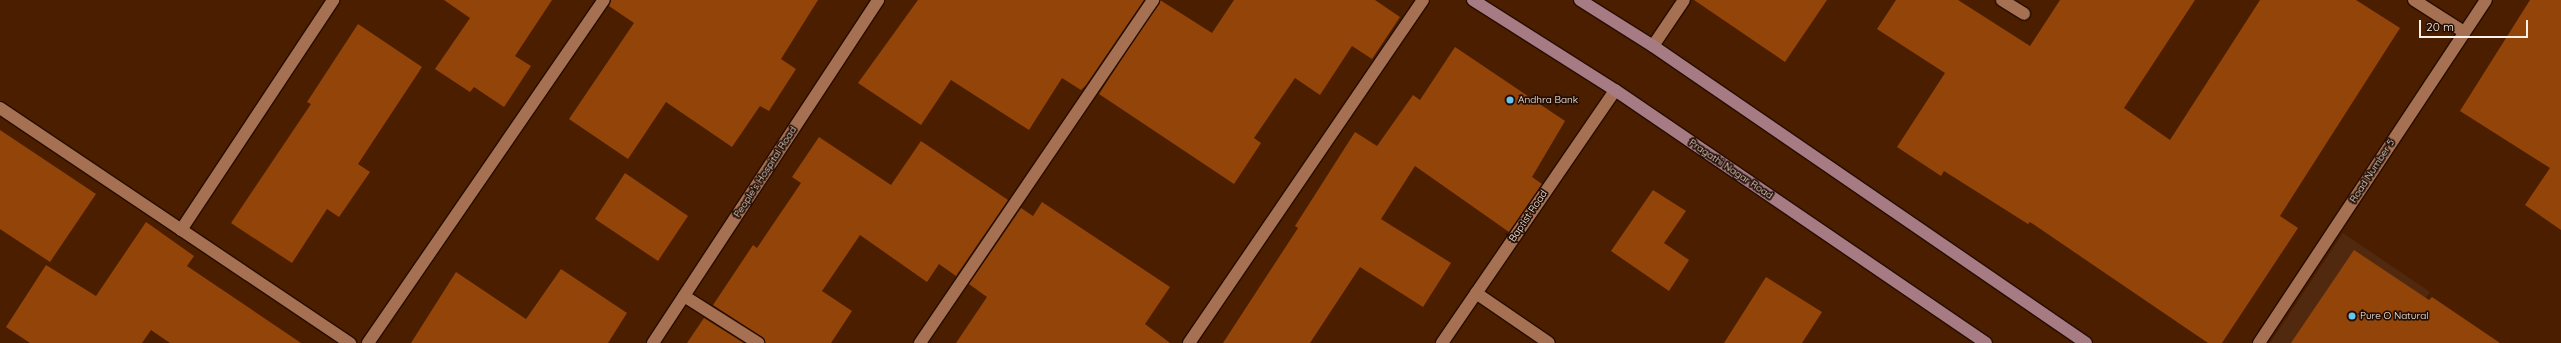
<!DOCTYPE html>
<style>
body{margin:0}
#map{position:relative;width:2561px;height:343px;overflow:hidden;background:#4b1e00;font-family:Quicksand,sans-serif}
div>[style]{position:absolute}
.built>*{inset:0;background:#51290e}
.building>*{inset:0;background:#934509}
.roads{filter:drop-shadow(1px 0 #260d01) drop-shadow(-1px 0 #260d01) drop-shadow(0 1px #260d01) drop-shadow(0 -1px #260d01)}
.street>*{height:12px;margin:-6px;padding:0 6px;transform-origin:6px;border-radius:6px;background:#a67052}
.secondary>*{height:12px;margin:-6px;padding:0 6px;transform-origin:6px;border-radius:6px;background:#a67b83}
.dots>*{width:11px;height:11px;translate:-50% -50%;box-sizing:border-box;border:2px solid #230f04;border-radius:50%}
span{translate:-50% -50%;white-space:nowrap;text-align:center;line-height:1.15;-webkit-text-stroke:3.5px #230f04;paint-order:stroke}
.poi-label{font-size:10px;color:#fbefe8}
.left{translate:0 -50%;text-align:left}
.street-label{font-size:10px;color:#fbefe8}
.scale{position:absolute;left:2419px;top:20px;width:109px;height:18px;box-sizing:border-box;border:2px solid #fbefe8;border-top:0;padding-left:5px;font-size:12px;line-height:14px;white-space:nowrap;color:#fbefe8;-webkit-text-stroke:3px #230f04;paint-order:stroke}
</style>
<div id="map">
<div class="built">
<div style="clip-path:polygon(2343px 233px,2430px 292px,2396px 343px,2270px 343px)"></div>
</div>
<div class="building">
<div style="clip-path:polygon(444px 0,552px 0,515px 56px,531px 66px,504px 107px,474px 87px,470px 92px,435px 69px,470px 18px)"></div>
<div style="clip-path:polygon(611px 0,818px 0,781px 59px,796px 69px,769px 111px,760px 106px,732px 147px,666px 102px,628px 159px,569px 119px,634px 23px,609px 6px)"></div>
<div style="clip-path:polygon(918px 0,1144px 0,1086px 85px,1081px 90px,1062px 78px,1029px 130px,951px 80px,921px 125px,858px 83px)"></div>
<div style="clip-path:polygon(1160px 0,1212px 33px,1234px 0,1375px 0,1400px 17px,1372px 59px,1352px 46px,1320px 95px,1295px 78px,1254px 138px,1261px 143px,1234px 184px,1099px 94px)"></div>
<div style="clip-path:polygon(1694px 0,1827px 0,1785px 62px)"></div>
<div style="clip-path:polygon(1896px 0,1958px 0,2030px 46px,2060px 0,2195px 0,2124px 108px,2170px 140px,2260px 0,2356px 0,2400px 28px,2280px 216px,2298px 228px,2222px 343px,2208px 343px,2030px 222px,2028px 224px,1944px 171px,1941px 176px,1897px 147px,1945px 73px,1877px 29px)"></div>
<div style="clip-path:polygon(2530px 0,2561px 0,2561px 230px,2525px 205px,2550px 168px,2460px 111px)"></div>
<div style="clip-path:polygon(358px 24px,422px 67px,358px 164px,370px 172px,339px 217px,327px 209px,292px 263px,231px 223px,311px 104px,307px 102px)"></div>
<div style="clip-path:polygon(1455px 47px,1565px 121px,1532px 177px,1542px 184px,1509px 232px,1415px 166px,1381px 219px,1451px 263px,1423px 307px,1360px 267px,1310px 343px,1223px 343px,1298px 228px,1295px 226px,1355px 132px,1377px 146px,1413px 95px,1420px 100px)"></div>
<div style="clip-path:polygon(0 130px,96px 194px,50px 262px,0 229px)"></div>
<div style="clip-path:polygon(819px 137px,891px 185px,921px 141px,1008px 200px,956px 276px,939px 264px,927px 282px,860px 235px,822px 291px,852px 311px,831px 343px,765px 343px,762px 337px,713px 305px,753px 245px,757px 248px,801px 183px,792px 177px)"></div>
<div style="clip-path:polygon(625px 173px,688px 216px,658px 261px,595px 219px)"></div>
<div style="clip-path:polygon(1653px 190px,1686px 211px,1664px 243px,1689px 260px,1669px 291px,1611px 251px)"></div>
<div style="clip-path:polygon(1042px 202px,1170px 287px,1145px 324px,1170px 343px,956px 343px,987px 297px,969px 284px,1021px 208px,1033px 216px)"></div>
<div style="clip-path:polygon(146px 222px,194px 256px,187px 266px,301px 343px,170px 343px,151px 330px,142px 343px,30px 343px,6px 327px,46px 265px,96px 296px)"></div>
<div style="clip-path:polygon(2354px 250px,2429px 300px,2432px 297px,2500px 343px,2291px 343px)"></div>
<div style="clip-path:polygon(561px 269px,627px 313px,608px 343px,411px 343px,456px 272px,526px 319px)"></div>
<div style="clip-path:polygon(1766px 277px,1822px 312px,1802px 343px,1724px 343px)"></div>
<div style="clip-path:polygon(704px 318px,744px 343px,687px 343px)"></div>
</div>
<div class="roads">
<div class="street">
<div style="left:2002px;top:0;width:26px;rotate:32deg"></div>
<div style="left:2414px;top:0;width:59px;rotate:32.6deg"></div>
<div style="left:1653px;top:46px;width:55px;rotate:-56deg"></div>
<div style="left:0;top:108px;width:422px;rotate:33.9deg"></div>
<div style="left:181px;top:230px;width:276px;rotate:-56.5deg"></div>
<div style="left:1476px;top:293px;width:88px;rotate:34.4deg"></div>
<div style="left:684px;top:296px;width:88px;rotate:32.4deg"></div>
<div style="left:368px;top:343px;width:416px;rotate:-55.5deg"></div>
<div style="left:653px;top:343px;width:410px;rotate:-56.7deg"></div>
<div style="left:920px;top:343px;width:415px;rotate:-55.8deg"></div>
<div style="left:1189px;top:343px;width:415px;rotate:-55.7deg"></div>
<div style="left:1442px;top:343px;width:306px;rotate:-55.6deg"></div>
<div style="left:2259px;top:343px;width:411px;rotate:-56.5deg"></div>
</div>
<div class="secondary">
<div style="left:1473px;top:0;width:168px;rotate:32.4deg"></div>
<div style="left:1615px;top:90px;width:449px;rotate:34.3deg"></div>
<div style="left:1580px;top:0;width:86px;rotate:32.2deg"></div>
<div style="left:1653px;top:46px;width:525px;rotate:34.45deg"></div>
</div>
</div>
<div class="dots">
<div style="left:1510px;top:100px;background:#67c4f0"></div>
<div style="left:2352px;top:316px;background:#67c4f0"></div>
</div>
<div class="poi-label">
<span class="left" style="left:1518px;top:100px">Andhra Bank</span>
<span class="left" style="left:2360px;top:316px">Pure O Natural</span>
</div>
<div class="street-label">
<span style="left:1731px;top:169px;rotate:34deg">Pragathi Nagar Road</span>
<span style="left:2372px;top:171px;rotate:-57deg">Road Number 5</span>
<span style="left:765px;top:172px;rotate:-57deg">People's Hospital Road</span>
<span style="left:1528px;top:216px;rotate:-56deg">Baptist Road</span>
</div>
<div class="scale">20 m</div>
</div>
